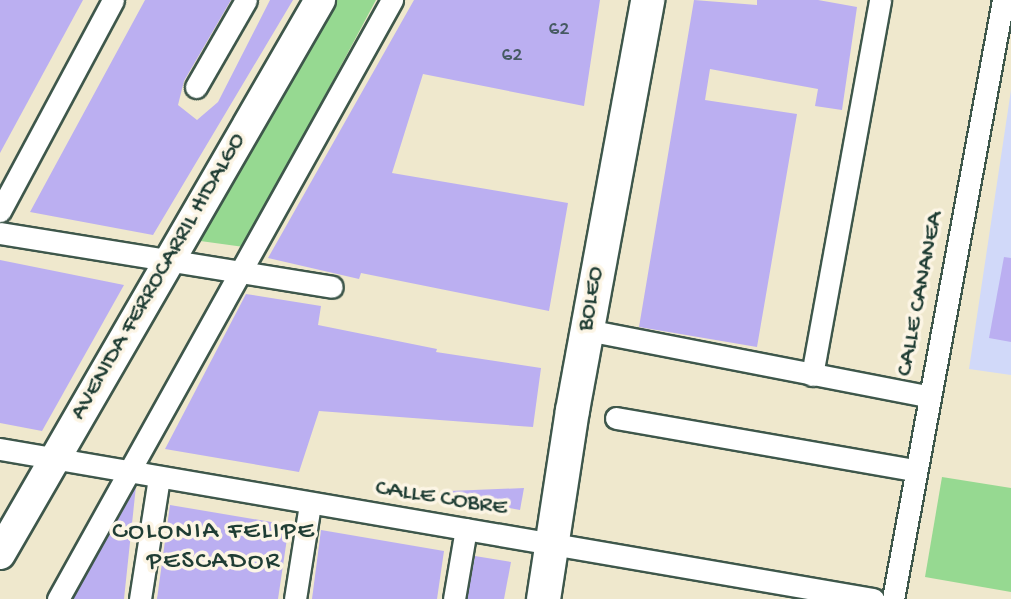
<!DOCTYPE html>
<style>
body{margin:0}
#map{position:relative;width:1011px;height:599px;overflow:hidden;background:#efe8cd;font-family:"Gochi Hand",sans-serif}
div>[style]{position:absolute}
.built>*{inset:0;background:#d1d9f9}
.green>*{inset:0;background:#96d991}
.building>*{inset:0;background:#bbaff1}
.roads{filter:drop-shadow(2px 0 #3e574b) drop-shadow(-2px 0 #3e574b) drop-shadow(0 2px #3e574b) drop-shadow(0 -2px #3e574b)}
.street>*{height:21px;margin:-10.5px;padding:0 10.5px;transform-origin:10.5px;border-radius:10.5px;background:#fff}
.secondary>*{height:30px;margin:-15px;padding:0 15px;transform-origin:15px;border-radius:15px;background:#fff}
.primary>*{height:33px;margin:-16.5px;padding:0 16.5px;transform-origin:16.5px;border-radius:16.5px;background:#fff}
span{translate:-50% -50%;white-space:nowrap;text-align:center;line-height:1.15;-webkit-text-stroke:7px #fcf5e5;paint-order:stroke}
.number-label{font-size:21px;color:#465a63}
.number-label span{-webkit-text-stroke-width:0}
.street-label{font-size:24px;color:#1f3d34}
.neighbourhood-label{font-size:26px;color:#1f3d34;letter-spacing:2px}
</style>
<div id="map">
<div class="built">
<div style="clip-path:polygon(1011px 90px,1011px 375px,969px 369px)"></div>
</div>
<div class="green">
<div style="clip-path:polygon(336px 0,376px 0,244px 247px,193px 240px)"></div>
<div style="clip-path:polygon(942px 477px,1011px 488px,1011px 592px,925px 577px)"></div>
</div>
<div class="building">
<div style="clip-path:polygon(0 0,83px 0,0 153px)"></div>
<div style="clip-path:polygon(145px 0,231px 0,184px 81px,178px 105px,197px 120px,218px 102px,270px 0,293px 0,153px 235px,30px 212px)"></div>
<div style="clip-path:polygon(414px 0,600px 0,584px 106px,423px 74px,392px 173px,568px 203px,549px 311px,361px 273px,359px 279px,268px 258px)"></div>
<div style="clip-path:polygon(694px 0,757px 5px,757px 0,818px 0,857px 7px,842px 110px,815px 106px,818px 89px,710px 69px,705px 100px,797px 114px,757px 347px,639px 327px)"></div>
<div style="clip-path:polygon(1004px 257px,1011px 258px,1011px 342px,989px 338px)"></div>
<div style="clip-path:polygon(0 260px,124px 285px,42px 431px,0 423px)"></div>
<div style="clip-path:polygon(246px 294px,321px 306px,318px 325px,437px 349px,436px 352px,541px 368px,533px 427px,319px 411px,299px 472px,165px 449px)"></div>
<div style="clip-path:polygon(136px 486px,124px 599px,73px 599px,131px 496px)"></div>
<div style="clip-path:polygon(524px 488px,520px 510px,449px 497px,449px 491px)"></div>
<div style="clip-path:polygon(170px 505px,289px 525px,278px 599px,157px 599px)"></div>
<div style="clip-path:polygon(321px 530px,444px 551px,437px 599px,312px 599px)"></div>
<div style="clip-path:polygon(475px 556px,511px 562px,504px 599px,467px 599px)"></div>
</div>
<div class="roads">
<div class="street">
<div style="left:196px;top:87px;width:100px;rotate:-60.1deg"></div>
<div style="left:0;top:211px;width:239px;rotate:-61.8deg"></div>
<div style="left:0;top:233px;width:336px;rotate:9.2deg"></div>
<div style="left:587px;top:330px;width:347px;rotate:11deg"></div>
<div style="left:812px;top:375px;width:381px;rotate:-79.7deg"></div>
<div style="left:616px;top:418px;width:303px;rotate:9.9deg"></div>
<div style="left:0;top:449px;width:886px;rotate:9.75deg"></div>
<div style="left:58px;top:599px;width:686px;rotate:-60.86deg"></div>
<div style="left:140px;top:599px;width:123px;rotate:-81.1deg"></div>
<div style="left:295px;top:599px;width:96px;rotate:-81deg"></div>
<div style="left:454px;top:599px;width:71px;rotate:-80.3deg"></div>
<div style="left:893px;top:599px;width:609px;rotate:-79.59deg"></div>
</div>
<div class="secondary">
<div style="left:0;top:554px;width:640px;rotate:-59.99deg"></div>
</div>
<div class="primary">
<div style="left:543px;top:599px;width:191px;rotate:-81.3deg"></div>
<div style="left:572px;top:410px;width:417px;rotate:-79.6deg"></div>
</div>
</div>
<div class="number-label">
<span style="left:559px;top:31px">62</span>
<span style="left:512px;top:57px">62</span>
</div>
<div class="street-label">
<span style="left:159px;top:277px;rotate:-60deg">AVENIDA FERROCARRIL HIDALGO</span>
<span style="left:921px;top:294px;rotate:-79deg">CALLE CANANEA</span>
<span style="left:592px;top:299px;rotate:-80deg">BOLEO</span>
<span style="left:441px;top:499px;rotate:9deg">CALLE COBRE</span>
</div>
<div class="neighbourhood-label">
<span style="left:214px;top:548px">COLONIA FELIPE<br>PESCADOR</span>
</div>
</div>
